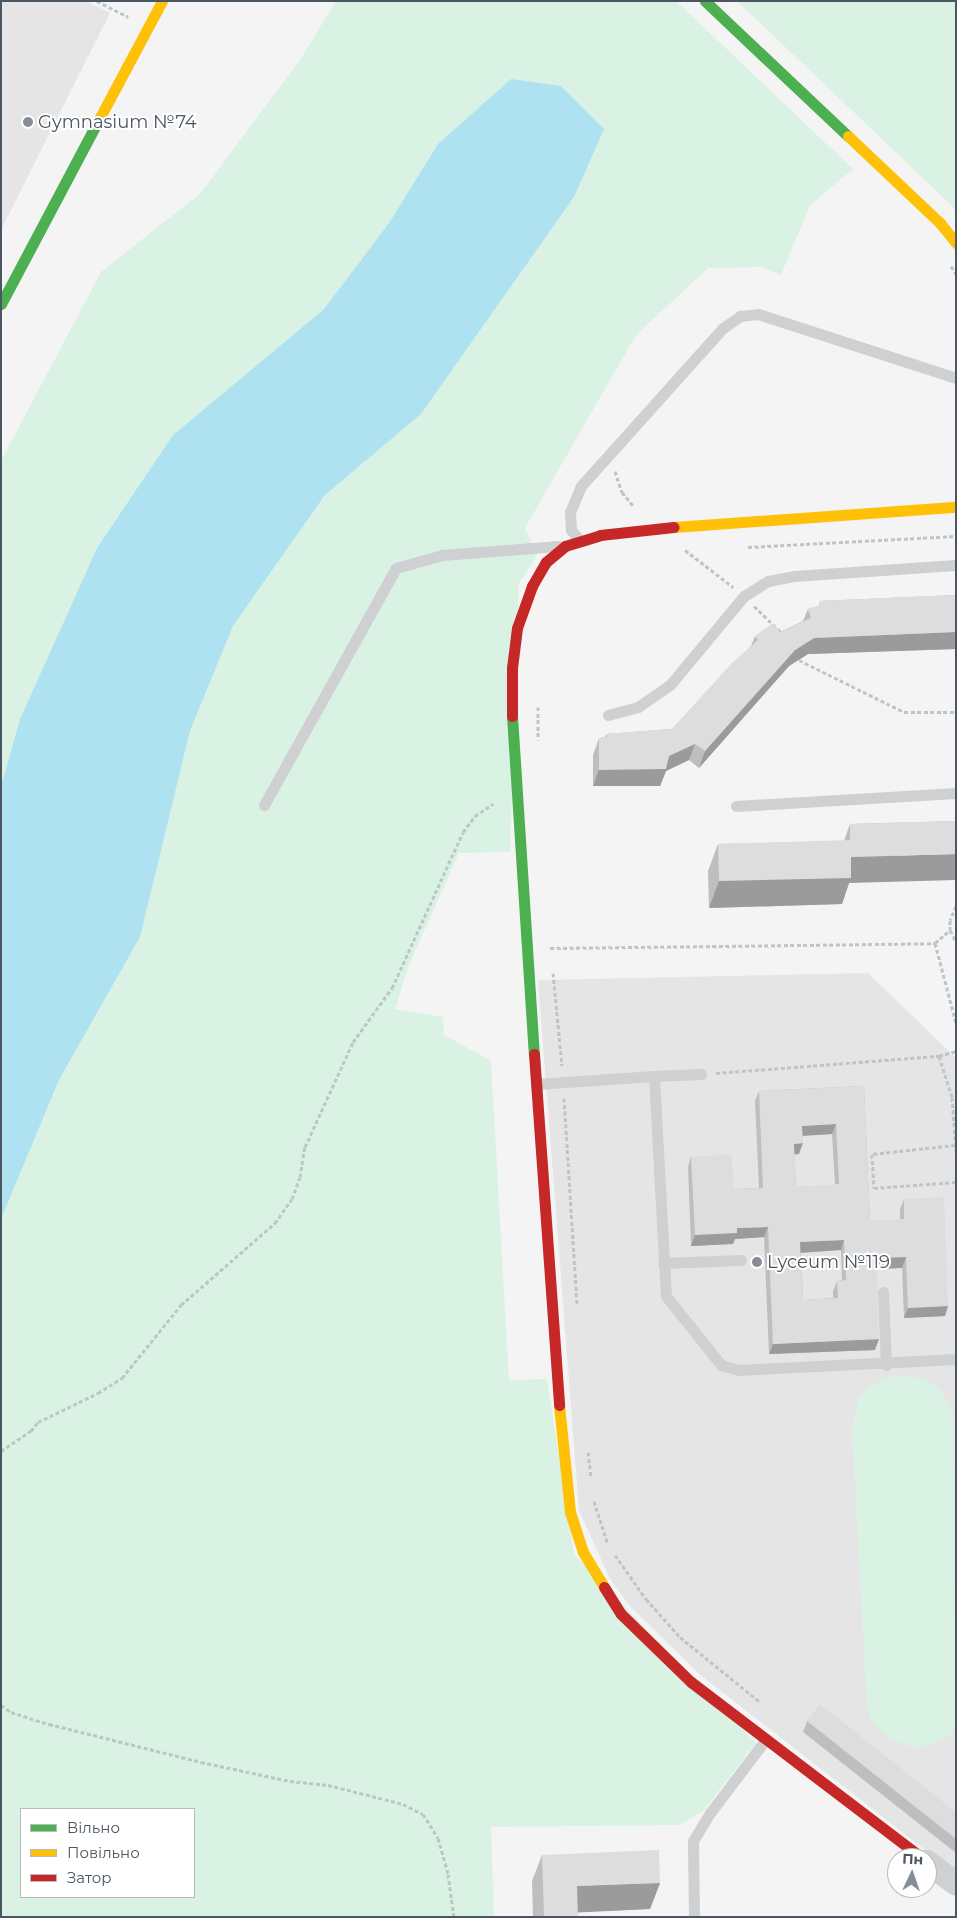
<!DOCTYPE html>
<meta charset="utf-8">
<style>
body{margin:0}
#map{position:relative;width:957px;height:1918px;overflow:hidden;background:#f4f4f4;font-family:Montserrat,sans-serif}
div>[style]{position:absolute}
.education>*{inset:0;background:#e6e5e6}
.green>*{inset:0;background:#d9f2e3}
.water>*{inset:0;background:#aee2f0}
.path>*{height:3px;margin-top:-1.5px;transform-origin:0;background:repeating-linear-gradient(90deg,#bcc7c4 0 4px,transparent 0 6.5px)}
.lane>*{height:11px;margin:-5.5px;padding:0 5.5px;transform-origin:5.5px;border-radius:5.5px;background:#ced0d2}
.street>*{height:24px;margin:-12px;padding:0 12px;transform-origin:12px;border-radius:12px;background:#ced0d2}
.fast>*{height:11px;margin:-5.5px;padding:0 5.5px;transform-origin:5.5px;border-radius:5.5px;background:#4caf50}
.slow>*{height:11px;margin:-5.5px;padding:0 5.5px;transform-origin:5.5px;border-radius:5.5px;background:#ffc107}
.jam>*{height:11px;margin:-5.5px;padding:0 5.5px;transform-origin:5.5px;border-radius:5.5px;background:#c62828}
.wall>*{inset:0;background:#bebebf}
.shaded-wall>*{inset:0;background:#9b9b9b}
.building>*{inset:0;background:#ddddde}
.dots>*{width:14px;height:14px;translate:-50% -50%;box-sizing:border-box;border:2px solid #fff;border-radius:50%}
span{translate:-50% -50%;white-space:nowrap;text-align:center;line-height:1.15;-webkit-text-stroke:4px #fff;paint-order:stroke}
.poi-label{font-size:18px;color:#4a5661}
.left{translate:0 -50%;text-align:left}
.frame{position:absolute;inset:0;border:2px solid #4a5661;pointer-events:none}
.legend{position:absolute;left:20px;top:1808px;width:175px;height:90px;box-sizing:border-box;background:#fff;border:1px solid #b7bbc0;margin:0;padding:6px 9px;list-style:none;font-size:15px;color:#4a5661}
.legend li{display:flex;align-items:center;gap:10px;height:25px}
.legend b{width:25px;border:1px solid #b7bbc0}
.north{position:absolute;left:887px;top:1848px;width:50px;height:50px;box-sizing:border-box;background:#fff;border:1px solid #b7bbc0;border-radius:50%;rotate:3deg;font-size:14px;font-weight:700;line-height:20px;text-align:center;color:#4a5661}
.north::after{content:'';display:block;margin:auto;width:18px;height:22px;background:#868d94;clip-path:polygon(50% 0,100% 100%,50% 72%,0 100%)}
</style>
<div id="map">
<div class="education">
<div style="clip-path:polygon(1px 1px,86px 1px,110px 13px,1px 230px)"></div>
<div style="clip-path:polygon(868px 973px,956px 1058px,956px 1874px,699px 1674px,630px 1606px,610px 1579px,579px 1510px,538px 980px)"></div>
</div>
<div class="green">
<div style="clip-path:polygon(evenodd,336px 1px,676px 1px,853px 169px,810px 205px,781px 275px,760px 267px,708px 268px,636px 335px,525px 528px,537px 555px,519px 583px,510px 852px,459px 853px,409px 965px,395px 1009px,443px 1017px,444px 1035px,491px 1061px,509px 1380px,547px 1379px,574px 1554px,756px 1743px,704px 1810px,680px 1825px,491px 1827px,494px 1917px,1px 1917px,1px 1219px,59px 1080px,140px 937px,190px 731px,233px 626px,325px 495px,421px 414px,574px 197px,465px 122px,438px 145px,389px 223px,324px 309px,173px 435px,97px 548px,20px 719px,1px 786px,1px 461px,101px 272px,201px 193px,300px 60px,336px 1px,21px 1809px,194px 1809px,194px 1897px,21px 1897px,21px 1809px)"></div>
<div style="clip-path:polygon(737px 1px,956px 1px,956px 211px,951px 205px)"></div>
<div style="clip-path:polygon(898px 1375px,922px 1378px,933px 1384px,942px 1392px,953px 1414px,956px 1728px,945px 1738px,922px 1747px,910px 1747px,887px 1737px,871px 1719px,867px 1708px,852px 1425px,858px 1401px,865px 1391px,885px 1378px)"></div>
</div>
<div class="water">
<div style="clip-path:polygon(511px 79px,561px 86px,604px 129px,574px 197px,421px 414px,325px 495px,233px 626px,190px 731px,140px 937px,59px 1080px,1px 1219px,1px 786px,20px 719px,97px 548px,173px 435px,324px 309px,389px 223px,438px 144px)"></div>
</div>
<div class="path">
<div style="left:97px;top:1px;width:35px;rotate:27deg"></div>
<div style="left:951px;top:266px;width:9px;rotate:58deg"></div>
<div style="left:615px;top:471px;width:22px;rotate:72deg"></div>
<div style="left:622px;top:492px;width:19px;rotate:51deg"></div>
<div style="left:748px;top:547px;width:208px;rotate:-3deg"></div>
<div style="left:685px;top:550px;width:61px;rotate:37.6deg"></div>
<div style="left:754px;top:606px;width:39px;rotate:44deg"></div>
<div style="left:799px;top:660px;width:117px;rotate:26.3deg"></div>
<div style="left:904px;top:712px;width:52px"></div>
<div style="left:538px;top:707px;width:33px;rotate:90deg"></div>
<div style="left:956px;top:906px;width:15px;rotate:113deg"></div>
<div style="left:950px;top:920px;width:10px;rotate:90deg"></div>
<div style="left:950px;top:930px;width:13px;rotate:63deg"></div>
<div style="left:935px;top:943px;width:83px;rotate:75.3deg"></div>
<div style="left:550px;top:948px;width:385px;rotate:-0.7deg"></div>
<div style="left:935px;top:943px;width:20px;rotate:-41deg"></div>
<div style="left:553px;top:973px;width:93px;rotate:84.5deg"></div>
<div style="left:939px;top:1056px;width:18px;rotate:-16deg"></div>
<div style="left:716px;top:1073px;width:224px;rotate:-4.4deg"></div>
<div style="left:939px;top:1056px;width:43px;rotate:72.4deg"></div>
<div style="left:952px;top:1097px;width:55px;rotate:85.8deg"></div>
<div style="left:564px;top:1098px;width:208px;rotate:86.4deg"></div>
<div style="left:955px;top:1145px;width:83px;rotate:173.8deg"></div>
<div style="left:872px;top:1154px;width:34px;rotate:87deg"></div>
<div style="left:874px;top:1188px;width:82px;rotate:-4.2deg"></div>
<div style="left:1px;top:1451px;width:36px;rotate:-34deg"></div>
<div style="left:31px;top:1431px;width:11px;rotate:-52deg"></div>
<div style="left:38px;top:1422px;width:67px;rotate:-25.8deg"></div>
<div style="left:98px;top:1393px;width:28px;rotate:-32deg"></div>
<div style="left:122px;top:1378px;width:94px;rotate:-51.1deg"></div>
<div style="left:181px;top:1305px;width:125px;rotate:-41.1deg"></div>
<div style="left:275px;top:1223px;width:29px;rotate:-55deg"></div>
<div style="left:292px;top:1199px;width:23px;rotate:-70deg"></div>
<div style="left:300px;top:1177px;width:30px;rotate:-81deg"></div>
<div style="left:305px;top:1147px;width:115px;rotate:-65.4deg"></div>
<div style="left:353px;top:1042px;width:67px;rotate:-54.2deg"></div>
<div style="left:392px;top:988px;width:171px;rotate:-65.5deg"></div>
<div style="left:463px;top:832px;width:20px;rotate:-53deg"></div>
<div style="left:475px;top:816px;width:22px;rotate:-34deg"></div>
<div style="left:588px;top:1452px;width:26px;rotate:83deg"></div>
<div style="left:594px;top:1501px;width:46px;rotate:72.3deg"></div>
<div style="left:615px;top:1555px;width:54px;rotate:54.8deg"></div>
<div style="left:646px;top:1599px;width:51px;rotate:48.2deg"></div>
<div style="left:680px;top:1637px;width:103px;rotate:39.1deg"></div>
<div style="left:1px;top:1705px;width:12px;rotate:35deg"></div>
<div style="left:11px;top:1712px;width:40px;rotate:18deg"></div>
<div style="left:49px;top:1724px;width:157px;rotate:14deg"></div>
<div style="left:201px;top:1762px;width:91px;rotate:12.1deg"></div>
<div style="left:290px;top:1781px;width:38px;rotate:6deg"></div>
<div style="left:328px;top:1785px;width:77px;rotate:14.2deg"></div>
<div style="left:403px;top:1804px;width:22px;rotate:27deg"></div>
<div style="left:423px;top:1814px;width:28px;rotate:58deg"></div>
<div style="left:438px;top:1838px;width:37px;rotate:74deg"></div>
<div style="left:448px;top:1874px;width:43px;rotate:82.1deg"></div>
</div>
<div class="lane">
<div style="left:580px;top:541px;width:14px;rotate:-129deg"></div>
<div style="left:571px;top:530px;width:18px;rotate:-93deg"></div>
<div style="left:570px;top:512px;width:28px;rotate:-67deg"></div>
<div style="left:581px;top:486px;width:212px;rotate:-48.1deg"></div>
<div style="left:723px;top:328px;width:21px;rotate:-35deg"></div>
<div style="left:740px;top:316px;width:18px;rotate:-6deg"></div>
<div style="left:758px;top:314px;width:208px;rotate:17.9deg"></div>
<div style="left:608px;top:715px;width:31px;rotate:-15deg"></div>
<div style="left:638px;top:707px;width:39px;rotate:-35deg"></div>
<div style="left:670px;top:685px;width:116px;rotate:-50.3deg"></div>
<div style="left:744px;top:596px;width:28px;rotate:-32deg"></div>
<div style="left:768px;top:581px;width:26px;rotate:-11deg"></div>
<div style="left:794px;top:576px;width:162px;rotate:-3.9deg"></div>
<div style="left:264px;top:805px;width:271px;rotate:-60.9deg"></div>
<div style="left:396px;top:568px;width:48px;rotate:-15.8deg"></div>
<div style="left:442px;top:555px;width:116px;rotate:-4.4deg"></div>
<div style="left:736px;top:806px;width:220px;rotate:-3.4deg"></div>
<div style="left:654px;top:1076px;width:47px;rotate:-2.4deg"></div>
<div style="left:536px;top:1084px;width:118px;rotate:-3.9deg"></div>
<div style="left:654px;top:1076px;width:220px;rotate:86.9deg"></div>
<div style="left:666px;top:1296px;width:88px;rotate:51.4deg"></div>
<div style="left:721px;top:1365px;width:18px;rotate:16deg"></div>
<div style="left:738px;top:1370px;width:218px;rotate:-2.9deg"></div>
<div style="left:663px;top:1263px;width:78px;rotate:-2.2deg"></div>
<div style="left:883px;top:1292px;width:73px;rotate:87.6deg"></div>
<div style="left:694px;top:1917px;width:76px;rotate:-90.8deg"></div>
<div style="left:693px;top:1841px;width:33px;rotate:-59deg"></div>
<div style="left:710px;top:1813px;width:93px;rotate:-52.9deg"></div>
</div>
<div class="street">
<div style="left:927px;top:1862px;width:36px;rotate:37deg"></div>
</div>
<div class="fast">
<div style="left:705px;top:1px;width:197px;rotate:43.4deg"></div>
<div style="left:1px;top:304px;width:207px;rotate:-62.1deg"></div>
<div style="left:512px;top:716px;width:339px;rotate:86.3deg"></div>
</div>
<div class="slow">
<div style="left:98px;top:121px;width:136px;rotate:-61.9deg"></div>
<div style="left:848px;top:136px;width:127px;rotate:43.4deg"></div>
<div style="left:940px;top:223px;width:26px;rotate:51deg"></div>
<div style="left:674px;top:527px;width:283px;rotate:-4.1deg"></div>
<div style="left:559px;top:1405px;width:108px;rotate:84.1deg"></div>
<div style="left:570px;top:1512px;width:42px;rotate:72deg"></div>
<div style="left:583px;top:1552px;width:41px;rotate:59deg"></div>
</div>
<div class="jam">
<div style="left:512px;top:716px;width:48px;rotate:-90deg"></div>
<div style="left:512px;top:668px;width:40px;rotate:-82.9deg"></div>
<div style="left:517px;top:628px;width:45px;rotate:-70.3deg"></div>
<div style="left:532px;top:586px;width:28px;rotate:-60deg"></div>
<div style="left:546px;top:562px;width:25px;rotate:-40deg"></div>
<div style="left:565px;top:546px;width:37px;rotate:-17deg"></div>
<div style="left:600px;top:535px;width:74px;rotate:-6.2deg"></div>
<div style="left:534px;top:1054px;width:352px;rotate:85.9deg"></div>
<div style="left:604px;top:1587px;width:32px;rotate:58deg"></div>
<div style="left:621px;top:1614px;width:98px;rotate:44.2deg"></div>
<div style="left:691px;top:1682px;width:290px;rotate:37.3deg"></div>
</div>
<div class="wall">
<div style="clip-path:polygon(956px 595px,956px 649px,808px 654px,789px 666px,699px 768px,689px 760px,666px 771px,660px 786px,593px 786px,593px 755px,599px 738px,605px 737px,606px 734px,672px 729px,751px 646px,755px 636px,780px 632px,803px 621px,808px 609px,819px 606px,820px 601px)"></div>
<div style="clip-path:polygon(956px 821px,849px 883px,842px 904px,709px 908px,708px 871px,718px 844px,844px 841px,850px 824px)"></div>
<div style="clip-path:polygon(evenodd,864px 1086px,870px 1221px,900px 1220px,900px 1209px,904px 1199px,948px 1306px,945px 1316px,904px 1318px,902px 1268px,876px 1269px,875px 1350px,769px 1354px,764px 1237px,735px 1239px,733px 1244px,691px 1246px,688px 1167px,691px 1156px,733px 1189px,759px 1188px,755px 1101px,759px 1091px,864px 1086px,832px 1134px,835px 1185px,796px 1187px,794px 1154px,799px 1154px,803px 1136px,832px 1134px,864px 1086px,841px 1250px,842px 1280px,837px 1281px,833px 1291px,833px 1298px,803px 1300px,801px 1253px,841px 1250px)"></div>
<div style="clip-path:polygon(807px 1721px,956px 1812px,956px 1853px,803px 1732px)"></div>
<div style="clip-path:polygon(542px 1855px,660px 1883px,650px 1909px,578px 1912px,578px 1917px,533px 1917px,532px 1881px)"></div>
</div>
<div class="shaded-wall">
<div style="clip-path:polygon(956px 632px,956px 649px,808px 654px,789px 666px,699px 768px,705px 751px,795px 650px,814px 638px)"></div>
<div style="clip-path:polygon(695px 744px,689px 760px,666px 771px,660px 786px,593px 786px,599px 770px)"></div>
<div style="clip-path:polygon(956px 854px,956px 880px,849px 883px,842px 904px,709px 908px,719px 881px,851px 857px)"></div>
<div style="clip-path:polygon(836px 1124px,832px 1134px,798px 1136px,802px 1126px)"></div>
<div style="clip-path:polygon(803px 1143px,799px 1154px,790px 1155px,794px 1144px)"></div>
<div style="clip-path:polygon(768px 1227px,764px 1237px,735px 1239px,733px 1244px,691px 1246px,695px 1235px,737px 1228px)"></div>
<div style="clip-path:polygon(844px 1240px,841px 1250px,796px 1253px,800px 1242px)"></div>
<div style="clip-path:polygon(906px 1257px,902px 1268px,872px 1269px,876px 1258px)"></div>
<div style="clip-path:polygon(948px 1306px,945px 1316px,904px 1318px,908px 1308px)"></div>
<div style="clip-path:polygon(879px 1339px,875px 1350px,769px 1354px,773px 1344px)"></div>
<div style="clip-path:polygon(660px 1883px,650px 1909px,567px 1913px,577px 1886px)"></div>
</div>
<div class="building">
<div style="clip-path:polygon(956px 595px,956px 632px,814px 638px,795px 650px,705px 751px,695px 744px,669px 756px,666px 769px,599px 770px,599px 738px,607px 737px,606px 734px,672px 729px,731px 664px,758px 640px,755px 636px,773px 623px,780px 632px,811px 618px,808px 609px,820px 605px,820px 601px)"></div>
<div style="clip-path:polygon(956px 821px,956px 854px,851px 857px,851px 878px,719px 881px,718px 844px,850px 840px,850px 824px)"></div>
<div style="clip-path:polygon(evenodd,864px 1086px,870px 1221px,904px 1219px,904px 1199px,944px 1197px,948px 1306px,908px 1308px,906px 1257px,876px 1258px,879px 1339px,773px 1344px,768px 1227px,737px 1228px,737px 1233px,695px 1235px,691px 1156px,732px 1155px,733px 1189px,763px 1188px,759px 1091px,864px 1086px,836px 1124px,839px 1184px,796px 1187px,794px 1144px,803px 1143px,802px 1126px,836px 1124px,864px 1086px,844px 1240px,846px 1280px,837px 1281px,838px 1298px,803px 1300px,800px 1242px,844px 1240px)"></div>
<div style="clip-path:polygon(820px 1704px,956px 1812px,956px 1839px,807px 1721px)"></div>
<div style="clip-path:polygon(659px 1850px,660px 1883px,577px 1886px,578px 1917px,544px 1917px,542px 1855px)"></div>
</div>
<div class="dots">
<div style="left:28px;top:122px;background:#868d94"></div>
<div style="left:757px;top:1262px;background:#868d94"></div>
</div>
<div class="poi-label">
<span class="left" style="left:38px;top:122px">Gymnasium №74</span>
<span class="left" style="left:767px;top:1262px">Lyceum №119</span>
</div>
<div class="frame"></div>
<ul class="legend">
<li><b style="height:6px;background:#4caf50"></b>Вільно</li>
<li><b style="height:6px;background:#ffc107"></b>Повільно</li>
<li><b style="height:6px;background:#c62828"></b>Затор</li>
</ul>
<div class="north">Пн</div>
</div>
